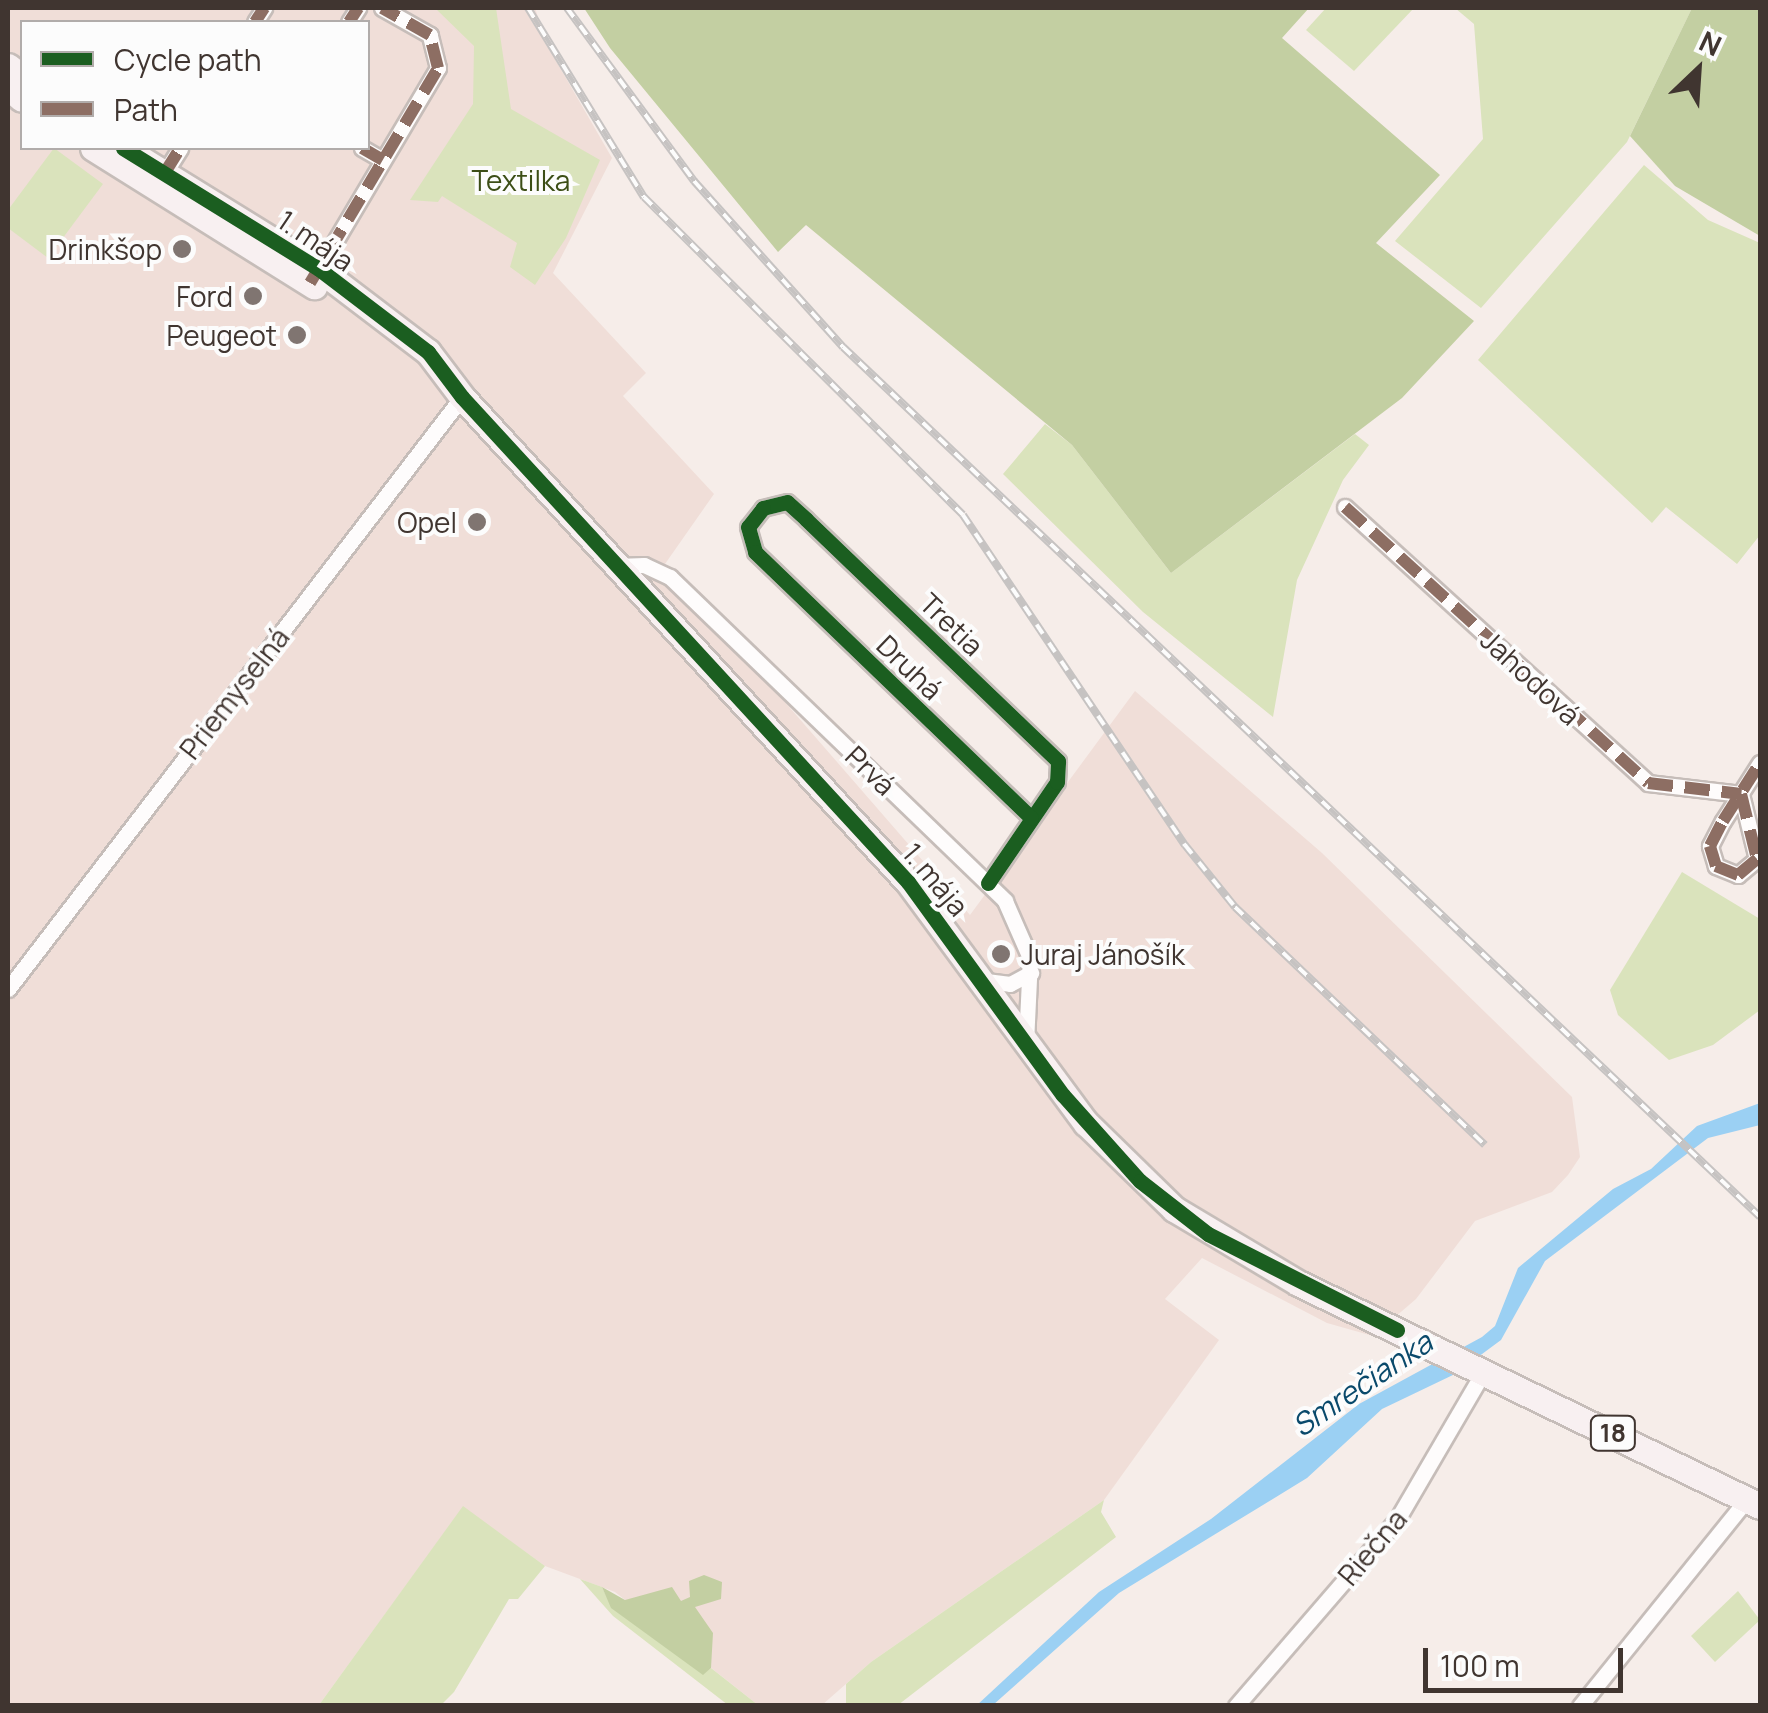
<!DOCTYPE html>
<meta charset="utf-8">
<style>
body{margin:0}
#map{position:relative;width:1768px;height:1713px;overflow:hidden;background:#f6ede9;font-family:Manrope,sans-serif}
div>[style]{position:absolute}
.industrial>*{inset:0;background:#f0ded8}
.green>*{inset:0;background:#dae3bc}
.forest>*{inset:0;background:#c3cfa2}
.water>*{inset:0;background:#9bd0f3}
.roads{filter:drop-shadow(2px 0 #c6bdb9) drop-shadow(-2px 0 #c6bdb9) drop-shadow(0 2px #c6bdb9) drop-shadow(0 -2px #c6bdb9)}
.minor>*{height:15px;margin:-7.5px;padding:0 7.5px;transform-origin:7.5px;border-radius:7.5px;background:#fefcfc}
.primary>*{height:25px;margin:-12.5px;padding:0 12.5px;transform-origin:12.5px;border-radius:12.5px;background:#f8f0f1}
.rail>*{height:8px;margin-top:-4px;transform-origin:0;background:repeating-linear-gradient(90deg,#fcfcfc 0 11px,#c6c3c2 0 22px);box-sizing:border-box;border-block:2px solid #c6c3c2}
.quiet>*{height:12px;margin-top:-6px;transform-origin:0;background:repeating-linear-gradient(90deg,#8d6e63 0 25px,transparent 0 37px)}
.cycleway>*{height:15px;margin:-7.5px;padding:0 7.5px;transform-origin:7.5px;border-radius:7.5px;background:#1b5e20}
.dots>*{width:28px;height:28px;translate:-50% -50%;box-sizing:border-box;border:5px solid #fcfcfc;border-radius:50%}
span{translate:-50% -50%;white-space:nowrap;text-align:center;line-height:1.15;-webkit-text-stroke:8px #fcfcfc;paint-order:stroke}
.shield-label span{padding:2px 8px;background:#fcfcfc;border:2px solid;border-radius:8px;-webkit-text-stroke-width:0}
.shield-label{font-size:25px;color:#403530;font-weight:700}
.park-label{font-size:28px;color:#3c4e16}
.street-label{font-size:28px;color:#403530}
.poi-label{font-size:28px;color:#403530}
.right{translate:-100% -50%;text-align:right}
.left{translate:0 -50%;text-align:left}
.water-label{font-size:30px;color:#09496b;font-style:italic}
.frame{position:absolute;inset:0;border:10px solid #403530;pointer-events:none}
.legend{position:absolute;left:20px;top:20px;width:350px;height:130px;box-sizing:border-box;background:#fcfcfc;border:2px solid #b1acaa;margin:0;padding:12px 18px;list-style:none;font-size:30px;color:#403530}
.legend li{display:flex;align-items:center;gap:20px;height:50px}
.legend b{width:50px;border:2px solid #b1acaa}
.north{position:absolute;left:1648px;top:20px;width:100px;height:100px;-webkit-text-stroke:8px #fcfcfc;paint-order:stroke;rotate:25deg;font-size:28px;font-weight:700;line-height:40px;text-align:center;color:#403530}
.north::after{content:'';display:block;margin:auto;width:35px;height:45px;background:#403530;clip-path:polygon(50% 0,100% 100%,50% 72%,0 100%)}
.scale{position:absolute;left:1423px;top:1648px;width:200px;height:45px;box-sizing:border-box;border:5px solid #403530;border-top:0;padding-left:12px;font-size:30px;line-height:35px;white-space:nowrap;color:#403530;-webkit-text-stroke:8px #fcfcfc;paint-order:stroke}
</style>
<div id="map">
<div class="industrial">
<div style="clip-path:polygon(evenodd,8px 8px,535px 8px,548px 47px,612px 158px,553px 273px,646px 373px,623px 396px,714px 494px,665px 564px,970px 915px,1135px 691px,1322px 853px,1572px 1097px,1580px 1157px,1568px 1175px,1552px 1192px,1475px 1221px,1416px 1299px,1373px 1336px,1327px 1323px,1202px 1258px,1165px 1299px,1219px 1340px,1104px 1500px,871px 1662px,822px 1705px,758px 1705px,615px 1592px,545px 1566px,463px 1507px,319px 1705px,8px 1706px,8px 8px,22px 22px,368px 22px,368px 148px,22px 148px,22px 22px)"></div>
</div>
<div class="green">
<div style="clip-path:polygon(435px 8px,496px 8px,511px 109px,600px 160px,566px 238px,535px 285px,510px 267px,517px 243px,442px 196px,438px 202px,410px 200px,473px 104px,474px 46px)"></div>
<div style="clip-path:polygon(1326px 8px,1414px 8px,1354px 71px,1306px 30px)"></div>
<div style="clip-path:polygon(1455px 8px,1692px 8px,1627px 142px,1481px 308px,1395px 241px,1483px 139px,1474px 24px)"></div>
<div style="clip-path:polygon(54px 148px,103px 184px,48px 258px,8px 228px,8px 210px)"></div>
<div style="clip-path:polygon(1644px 165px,1708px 220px,1760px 243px,1760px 535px,1737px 564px,1666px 507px,1652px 523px,1478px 360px)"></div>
<div style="clip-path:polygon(1045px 424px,1072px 445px,1171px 573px,1355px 434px,1369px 445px,1343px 480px,1297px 580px,1273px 717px,1143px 612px,1003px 474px)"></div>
<div style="clip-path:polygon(1682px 872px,1760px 919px,1760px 1010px,1713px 1045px,1669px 1060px,1618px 1015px,1610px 990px)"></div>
<div style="clip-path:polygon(1104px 1500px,1101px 1512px,1116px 1537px,898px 1705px,846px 1706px,846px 1684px,871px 1662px)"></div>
<div style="clip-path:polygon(463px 1506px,545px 1566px,518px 1599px,509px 1599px,454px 1692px,441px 1705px,319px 1705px)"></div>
<div style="clip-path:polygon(580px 1579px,602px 1587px,612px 1608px,703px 1674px,711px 1668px,758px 1705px,728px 1705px,613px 1616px)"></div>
<div style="clip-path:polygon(1738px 1591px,1760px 1620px,1715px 1662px,1691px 1636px)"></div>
</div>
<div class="forest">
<div style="clip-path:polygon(584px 8px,1309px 8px,1282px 38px,1440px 175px,1376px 243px,1474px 321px,1402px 398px,1171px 573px,1072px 445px,806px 225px,778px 252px,610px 48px)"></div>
<div style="clip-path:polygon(1692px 8px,1760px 8px,1760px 236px,1675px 186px,1630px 136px)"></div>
<div style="clip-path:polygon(704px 1575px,722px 1582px,721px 1599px,695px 1607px,713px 1633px,711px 1668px,703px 1675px,611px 1608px,602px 1587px,625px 1600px,672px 1587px,681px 1601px,690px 1597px,689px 1581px)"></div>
</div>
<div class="water">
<div style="clip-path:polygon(1760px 1103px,1760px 1125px,1708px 1138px,1545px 1261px,1501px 1340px,1455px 1374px,1382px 1409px,1307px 1478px,1119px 1593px,993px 1705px,976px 1706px,1099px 1592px,1211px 1519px,1359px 1404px,1482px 1337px,1495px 1326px,1518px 1268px,1613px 1189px,1651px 1169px,1697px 1126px)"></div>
</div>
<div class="roads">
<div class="minor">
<div style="left:255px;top:22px;width:17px;rotate:-57deg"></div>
<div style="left:349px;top:22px;width:17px;rotate:-57deg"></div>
<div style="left:362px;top:148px;width:24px;rotate:30deg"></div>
<div style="left:164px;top:174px;width:31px;rotate:-58deg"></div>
<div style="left:315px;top:275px;width:241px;rotate:-59.3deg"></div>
<div style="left:438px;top:68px;width:34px;rotate:-104deg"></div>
<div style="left:430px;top:35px;width:55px;rotate:-150.6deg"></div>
<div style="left:1345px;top:507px;width:410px;rotate:42.3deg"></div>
<div style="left:1648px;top:783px;width:94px;rotate:6.7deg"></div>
<div style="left:617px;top:566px;width:27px;rotate:-2deg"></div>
<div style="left:644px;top:565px;width:29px;rotate:25deg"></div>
<div style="left:670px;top:577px;width:466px;rotate:44deg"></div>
<div style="left:1005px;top:901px;width:62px;rotate:66.3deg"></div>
<div style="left:1030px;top:958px;width:84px;rotate:92.7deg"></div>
<div style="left:1741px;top:794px;width:67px;rotate:76.2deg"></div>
<div style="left:1757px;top:859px;width:25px;rotate:140deg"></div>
<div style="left:1738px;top:875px;width:24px;rotate:-158deg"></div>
<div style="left:1716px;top:866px;width:21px;rotate:-107deg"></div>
<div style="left:1710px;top:846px;width:28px;rotate:-63deg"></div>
<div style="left:1723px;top:821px;width:69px;rotate:-57.5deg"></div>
<div style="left:988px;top:883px;width:122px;rotate:-55.7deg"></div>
<div style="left:1057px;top:782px;width:21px;rotate:-87deg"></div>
<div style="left:1058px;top:761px;width:349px;rotate:-136.2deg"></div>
<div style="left:806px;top:519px;width:25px;rotate:-138deg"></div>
<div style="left:787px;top:502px;width:25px;rotate:166deg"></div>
<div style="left:763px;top:508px;width:24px;rotate:128deg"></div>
<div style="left:748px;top:527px;width:26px;rotate:74deg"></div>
<div style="left:755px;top:552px;width:383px;rotate:43.9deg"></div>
<div style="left:986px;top:981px;width:24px;rotate:7deg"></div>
<div style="left:1010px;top:984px;width:24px;rotate:-28deg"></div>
<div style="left:8px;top:989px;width:746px;rotate:-52.52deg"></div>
<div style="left:1236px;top:1706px;width:248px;rotate:-49.2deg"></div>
<div style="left:1398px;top:1518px;width:170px;rotate:-59.7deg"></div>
<div style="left:1580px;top:1706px;width:266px;rotate:-51.1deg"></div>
</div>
<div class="primary">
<div style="left:8px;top:66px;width:18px;rotate:38deg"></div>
<div style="left:8px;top:87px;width:18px;rotate:41deg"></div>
<div style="left:93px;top:148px;width:261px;rotate:32deg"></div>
<div style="left:123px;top:148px;width:230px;rotate:31.7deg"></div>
<div style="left:319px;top:269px;width:137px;rotate:37.3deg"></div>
<div style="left:428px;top:352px;width:56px;rotate:52.9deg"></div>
<div style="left:462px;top:397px;width:659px;rotate:47.4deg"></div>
<div style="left:908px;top:882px;width:300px;rotate:53.6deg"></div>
<div style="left:1086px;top:1123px;width:123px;rotate:44.3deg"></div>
<div style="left:1174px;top:1209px;width:144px;rotate:30.8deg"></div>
<div style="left:1298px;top:1283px;width:513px;rotate:25.77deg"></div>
</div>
</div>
<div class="rail">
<div style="left:528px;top:8px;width:222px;rotate:58.5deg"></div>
<div style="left:644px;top:197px;width:450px;rotate:44.9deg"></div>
<div style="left:963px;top:515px;width:398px;rotate:56.1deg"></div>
<div style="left:1185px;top:845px;width:80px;rotate:51.1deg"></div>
<div style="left:1235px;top:907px;width:345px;rotate:43.6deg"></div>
<div style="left:567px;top:8px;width:215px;rotate:53.7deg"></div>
<div style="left:694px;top:181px;width:223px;rotate:48.1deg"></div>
<div style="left:843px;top:347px;width:1264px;rotate:43.49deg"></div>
</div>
<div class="quiet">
<div style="left:255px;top:22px;width:17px;rotate:-57deg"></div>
<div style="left:349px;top:22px;width:17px;rotate:-57deg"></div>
<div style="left:362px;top:148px;width:24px;rotate:30deg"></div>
<div style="left:164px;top:174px;width:31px;rotate:-58deg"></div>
<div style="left:310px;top:283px;width:250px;rotate:-59.2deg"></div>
<div style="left:438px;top:68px;width:34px;rotate:-104deg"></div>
<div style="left:430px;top:35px;width:55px;rotate:-150.6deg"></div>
<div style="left:1345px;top:507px;width:410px;rotate:42.3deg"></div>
<div style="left:1648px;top:783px;width:94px;rotate:6.7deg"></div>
<div style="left:1741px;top:794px;width:67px;rotate:76.2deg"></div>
<div style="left:1757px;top:859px;width:25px;rotate:140deg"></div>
<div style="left:1738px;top:875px;width:24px;rotate:-158deg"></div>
<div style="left:1716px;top:866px;width:21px;rotate:-107deg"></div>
<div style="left:1710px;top:846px;width:28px;rotate:-63deg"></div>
<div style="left:1723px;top:821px;width:69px;rotate:-57.5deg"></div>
</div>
<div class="cycleway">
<div style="left:123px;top:148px;width:230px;rotate:31.7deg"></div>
<div style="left:319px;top:269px;width:137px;rotate:37.3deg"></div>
<div style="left:428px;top:352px;width:56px;rotate:52.9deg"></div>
<div style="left:462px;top:397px;width:659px;rotate:47.4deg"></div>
<div style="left:908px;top:882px;width:263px;rotate:54deg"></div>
<div style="left:1063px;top:1095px;width:115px;rotate:48.2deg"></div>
<div style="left:1140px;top:1181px;width:86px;rotate:37.9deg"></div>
<div style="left:1208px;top:1234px;width:212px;rotate:26.9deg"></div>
<div style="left:988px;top:883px;width:122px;rotate:-55.7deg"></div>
<div style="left:1057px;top:782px;width:21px;rotate:-87deg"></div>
<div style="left:1058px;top:761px;width:349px;rotate:-136.2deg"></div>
<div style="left:806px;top:519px;width:25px;rotate:-138deg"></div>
<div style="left:787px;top:502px;width:25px;rotate:166deg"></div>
<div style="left:763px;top:508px;width:24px;rotate:128deg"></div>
<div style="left:748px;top:527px;width:26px;rotate:74deg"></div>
<div style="left:755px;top:552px;width:383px;rotate:43.9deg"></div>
</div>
<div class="dots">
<div style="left:182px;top:249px;background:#807571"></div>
<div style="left:253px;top:296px;background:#807571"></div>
<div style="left:297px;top:335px;background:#807571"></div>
<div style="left:477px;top:522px;background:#807571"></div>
<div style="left:1001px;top:954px;background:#807571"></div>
</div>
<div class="shield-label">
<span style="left:1613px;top:1433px">18</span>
</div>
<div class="park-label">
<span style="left:521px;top:180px">Textilka</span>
</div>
<div class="street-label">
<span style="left:316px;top:240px;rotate:34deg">1. mája</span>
<span style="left:952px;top:624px;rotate:44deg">Tretia</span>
<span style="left:910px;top:667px;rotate:44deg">Druhá</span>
<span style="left:1531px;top:677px;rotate:43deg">Jahodová</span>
<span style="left:234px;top:693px;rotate:-52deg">Priemyselná</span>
<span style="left:871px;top:770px;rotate:44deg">Prvá</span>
<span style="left:936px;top:879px;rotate:50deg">1. mája</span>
<span style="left:1372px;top:1547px;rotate:-50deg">Riečna</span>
</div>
<div class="poi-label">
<span class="right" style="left:162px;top:249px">Drinkšop</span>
<span class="right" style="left:233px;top:296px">Ford</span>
<span class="right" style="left:277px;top:335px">Peugeot</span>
<span class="right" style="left:457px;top:522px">Opel</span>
<span class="left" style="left:1021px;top:954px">Juraj Jánošík</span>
</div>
<div class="water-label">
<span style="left:1362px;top:1384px;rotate:-34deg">Smrečianka</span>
</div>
<div class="frame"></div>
<ul class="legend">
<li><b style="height:12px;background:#1b5e20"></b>Cycle path</li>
<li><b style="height:12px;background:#8d6e63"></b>Path</li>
</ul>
<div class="north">N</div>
<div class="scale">100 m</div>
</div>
